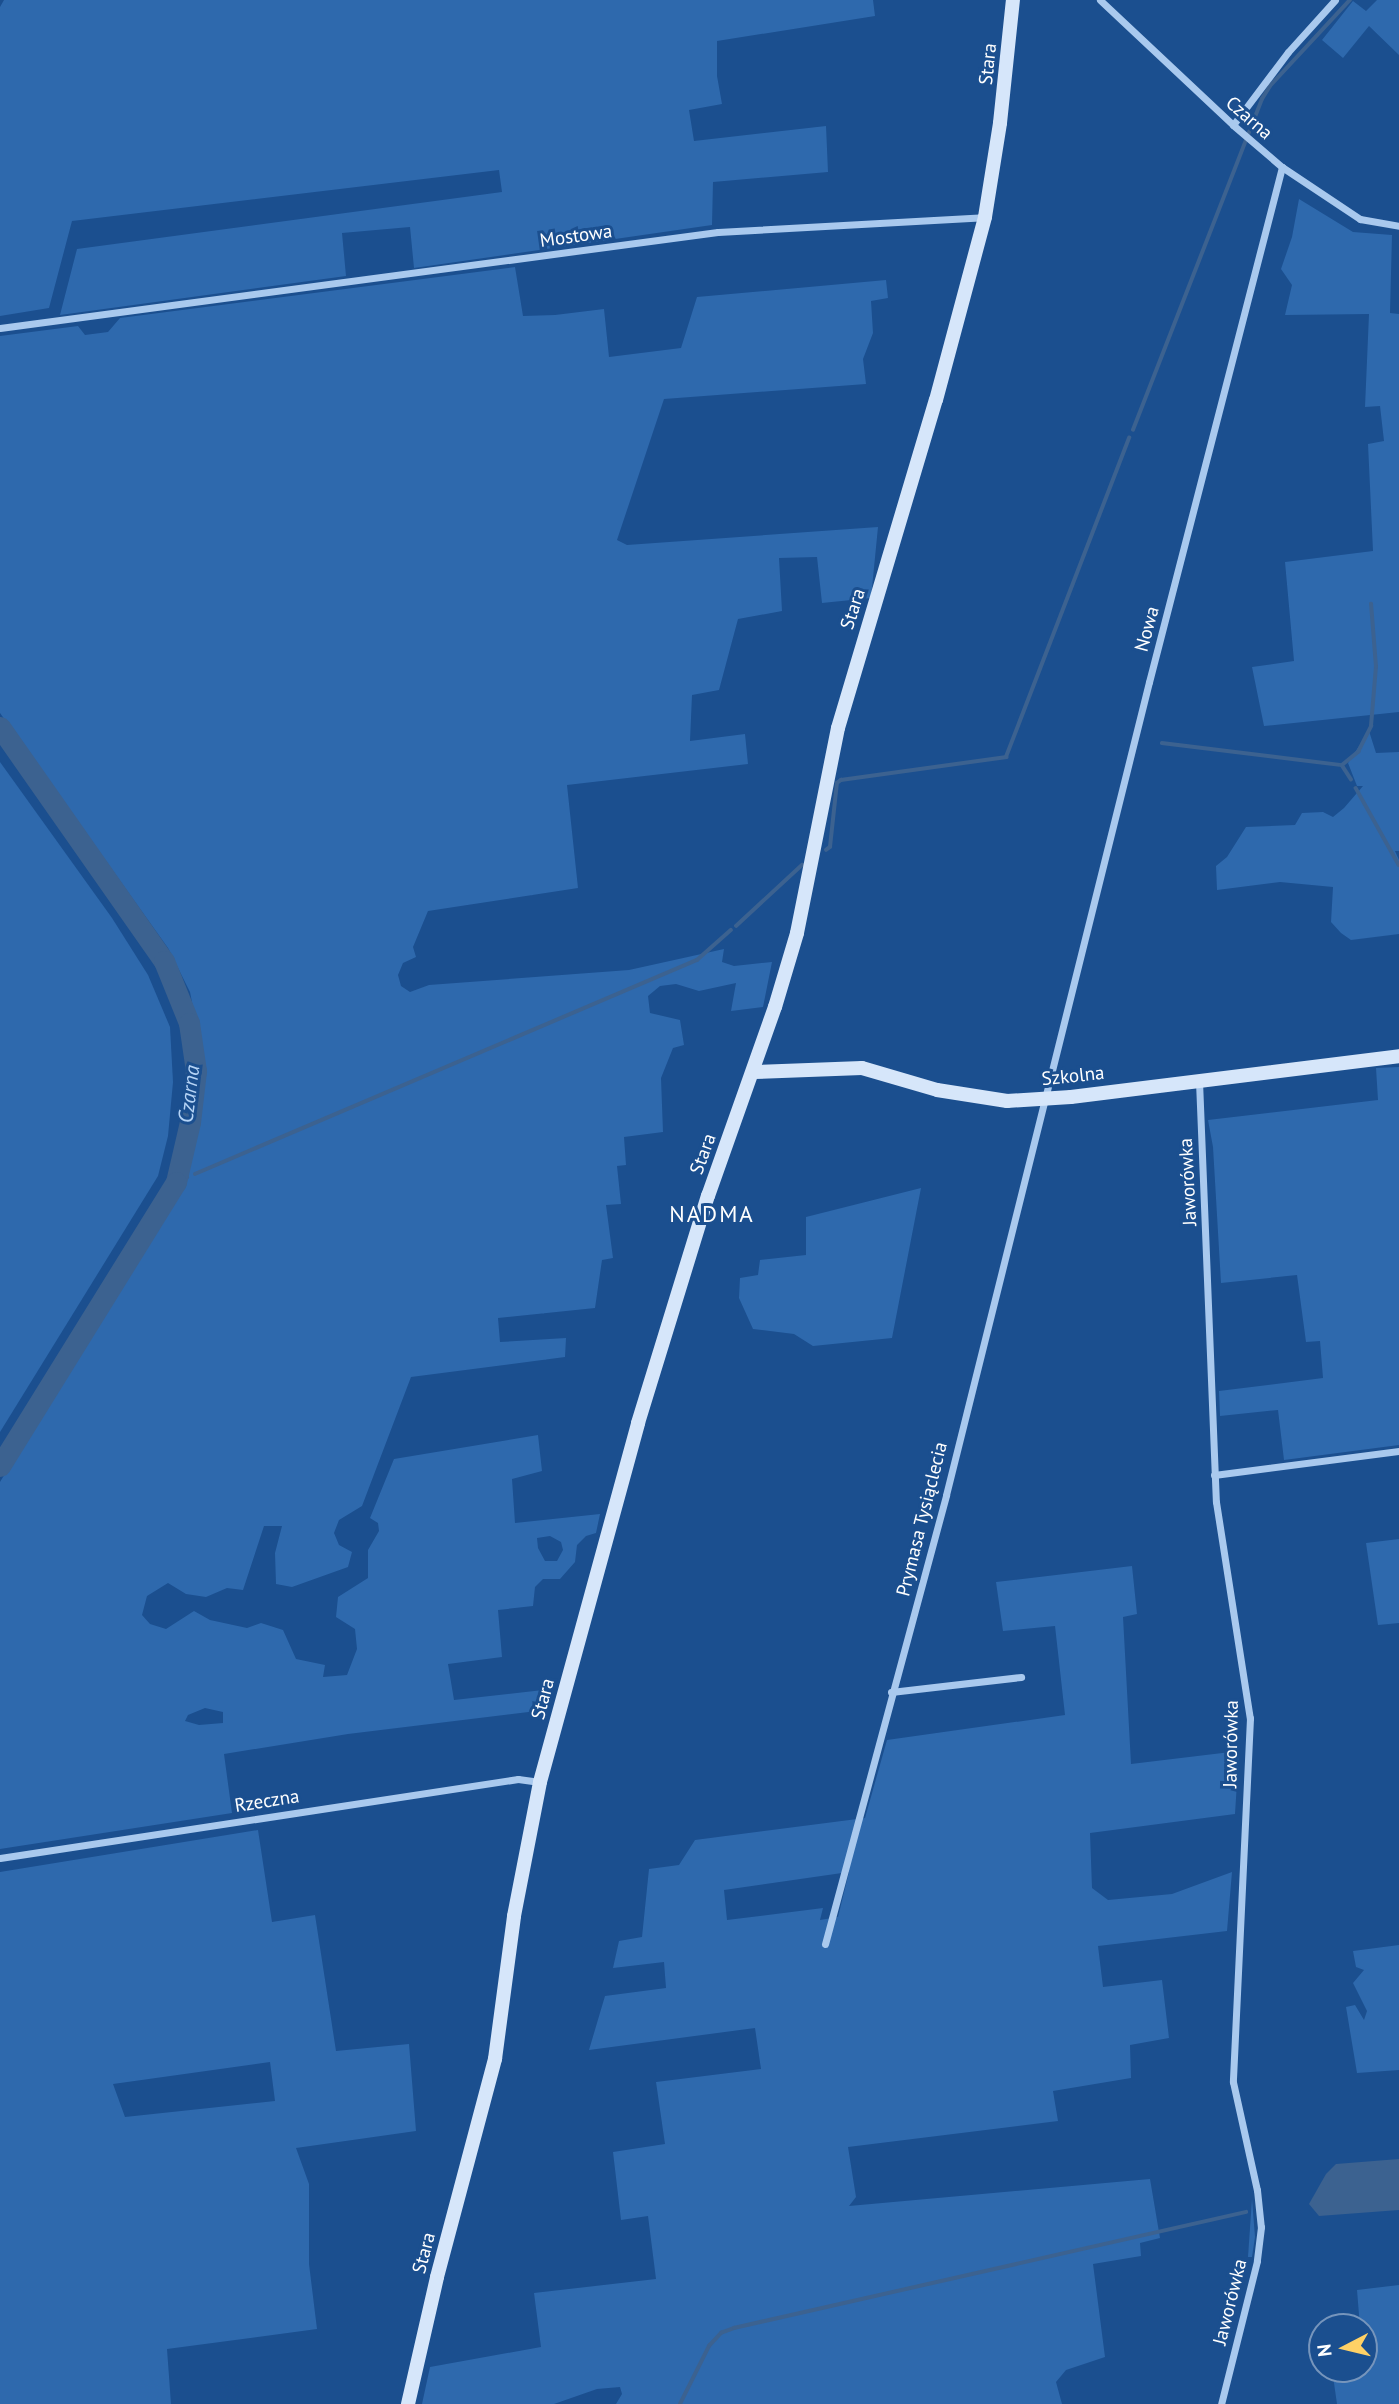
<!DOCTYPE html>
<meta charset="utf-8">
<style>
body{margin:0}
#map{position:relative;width:1399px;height:2404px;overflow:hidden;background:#1b4f8f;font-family:"PT Sans",sans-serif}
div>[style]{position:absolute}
.green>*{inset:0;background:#2e69ad}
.water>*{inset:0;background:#3c6290}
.stream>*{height:3.5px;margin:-1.75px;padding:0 1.75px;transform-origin:1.75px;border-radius:1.75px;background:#3c6290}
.river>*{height:21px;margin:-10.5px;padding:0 10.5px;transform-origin:10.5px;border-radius:10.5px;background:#3c6290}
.street>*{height:7px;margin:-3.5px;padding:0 3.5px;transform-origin:3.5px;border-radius:3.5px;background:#a9c9ee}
.secondary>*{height:14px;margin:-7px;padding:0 7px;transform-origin:7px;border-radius:7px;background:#d6e6fa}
span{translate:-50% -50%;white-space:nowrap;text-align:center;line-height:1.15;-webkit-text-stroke:6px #1b4f8f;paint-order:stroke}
.street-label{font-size:19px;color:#fff}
.water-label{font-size:21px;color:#b5d3f5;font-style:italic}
.quarter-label{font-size:23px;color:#fff;letter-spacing:2px}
.north{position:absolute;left:1308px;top:2313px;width:70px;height:70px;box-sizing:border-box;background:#1b4f8f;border:2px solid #7695bc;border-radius:50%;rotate:263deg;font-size:19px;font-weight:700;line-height:28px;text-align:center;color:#fff}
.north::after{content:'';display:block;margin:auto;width:24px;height:32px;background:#ffd166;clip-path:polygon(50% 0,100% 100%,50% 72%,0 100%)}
</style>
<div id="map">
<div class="green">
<div style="clip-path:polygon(4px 0,873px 0,875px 16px,717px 41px,717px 76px,722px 104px,689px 110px,694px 141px,826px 126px,828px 172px,713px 182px,712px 225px,414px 268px,410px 227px,342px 233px,346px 276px,60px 315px,77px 249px,502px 192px,499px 170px,72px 221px,49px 308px,0 316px,0 7px)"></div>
<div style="clip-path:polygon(1377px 0,1399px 0,1399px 55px,1369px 26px,1343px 58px,1322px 40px,1353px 1px,1366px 11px)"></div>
<div style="clip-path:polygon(1299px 199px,1353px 232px,1392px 235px,1390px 313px,1399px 314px,1399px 712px,1264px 726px,1252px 667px,1294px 661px,1285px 562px,1373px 551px,1368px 444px,1384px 441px,1380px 406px,1365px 407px,1369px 314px,1285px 315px,1292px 285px,1281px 269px,1292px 237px)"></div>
<div style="clip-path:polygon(evenodd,515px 267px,523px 316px,555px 315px,604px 309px,609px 357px,681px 348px,697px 297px,886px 280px,888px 298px,871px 301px,873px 333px,863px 359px,866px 384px,664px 399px,617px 540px,627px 545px,878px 527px,871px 598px,822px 603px,817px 557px,779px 558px,782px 611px,738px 619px,719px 690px,692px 695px,690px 741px,745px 734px,748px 764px,567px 785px,578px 888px,428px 911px,413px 947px,416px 957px,403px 963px,398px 975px,401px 986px,410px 992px,429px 985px,629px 970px,724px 949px,722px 962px,734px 966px,772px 962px,763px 1007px,731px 1011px,736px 983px,699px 991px,676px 984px,660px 986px,648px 996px,650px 1013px,680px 1020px,684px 1045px,673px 1048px,661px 1078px,663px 1132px,624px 1137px,626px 1165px,617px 1166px,621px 1204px,606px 1205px,613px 1258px,602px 1260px,595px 1308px,498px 1318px,500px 1342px,566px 1338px,565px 1357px,411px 1377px,362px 1506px,339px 1520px,334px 1533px,339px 1545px,352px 1552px,348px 1567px,292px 1587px,276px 1584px,275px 1553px,282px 1526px,264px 1526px,243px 1590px,227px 1588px,206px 1597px,186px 1594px,168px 1583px,147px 1596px,142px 1615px,150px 1624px,166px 1629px,194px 1611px,210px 1620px,247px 1628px,261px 1623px,283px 1630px,296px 1659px,325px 1665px,323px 1677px,347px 1675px,357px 1649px,355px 1629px,336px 1617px,338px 1597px,368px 1578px,368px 1550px,379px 1531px,378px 1523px,370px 1518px,394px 1459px,538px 1435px,542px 1471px,512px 1479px,515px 1523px,600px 1514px,596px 1533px,586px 1536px,577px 1545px,575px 1562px,560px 1579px,543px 1579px,535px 1587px,533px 1606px,498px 1610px,502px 1657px,448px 1664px,454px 1700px,552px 1689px,545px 1710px,348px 1734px,224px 1754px,232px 1813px,0 1849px,0 1482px,189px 1170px,200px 1098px,200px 1043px,190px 992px,168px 948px,0 713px,0 336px,78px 326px,85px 335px,108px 332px,120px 318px,515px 267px,550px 1536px,561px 1542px,563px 1550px,557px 1561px,545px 1561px,538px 1548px,537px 1538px,550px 1536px,515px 267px,205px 1708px,223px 1712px,223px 1723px,199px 1725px,185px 1721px,188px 1715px,205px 1708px)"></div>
<div style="clip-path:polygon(1369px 731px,1376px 753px,1399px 752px,1399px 851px,1395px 851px,1399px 860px,1399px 934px,1351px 940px,1341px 933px,1331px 922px,1333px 887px,1280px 882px,1217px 890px,1216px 866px,1227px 857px,1246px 827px,1295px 825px,1302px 813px,1323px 812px,1333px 817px,1344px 808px,1363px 786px,1357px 786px,1348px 763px)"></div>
<div style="clip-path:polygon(0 762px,112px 918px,148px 975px,170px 1027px,173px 1082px,168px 1136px,158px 1176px,0 1432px)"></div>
<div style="clip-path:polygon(1399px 1067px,1399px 1445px,1284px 1460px,1278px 1410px,1220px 1416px,1219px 1391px,1323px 1378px,1320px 1341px,1306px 1342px,1297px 1275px,1221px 1283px,1213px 1147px,1208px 1120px,1378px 1100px,1376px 1068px)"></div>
<div style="clip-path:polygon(921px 1188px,892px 1338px,813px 1346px,794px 1334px,753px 1329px,739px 1298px,740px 1278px,758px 1275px,760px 1260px,806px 1255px,806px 1217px)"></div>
<div style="clip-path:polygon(1399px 1539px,1399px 1623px,1378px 1625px,1366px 1543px)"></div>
<div style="clip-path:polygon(evenodd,1132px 1566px,1137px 1614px,1123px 1617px,1131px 1764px,1239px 1751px,1235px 1814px,1090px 1833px,1092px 1888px,1108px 1900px,1172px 1894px,1232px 1872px,1227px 1931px,1098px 1946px,1103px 1987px,1162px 1980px,1169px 2038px,1130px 2045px,1131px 2078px,1053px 2091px,1058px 2121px,848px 2147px,856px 2197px,849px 2206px,1150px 2179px,1160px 2238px,1140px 2243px,1141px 2256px,1093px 2264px,1105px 2357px,1066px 2370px,1056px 2382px,1062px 2404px,616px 2404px,622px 2394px,620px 2387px,597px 2389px,554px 2404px,422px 2404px,430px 2367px,541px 2347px,534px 2293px,656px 2279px,648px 2216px,621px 2220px,613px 2152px,665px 2144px,656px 2082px,761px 2069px,755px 2028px,589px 2050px,605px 1996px,666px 1988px,664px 1962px,613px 1968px,619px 1941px,642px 1937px,649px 1869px,679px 1865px,695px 1840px,865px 1818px,887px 1740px,1065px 1715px,1055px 1626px,1003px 1631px,996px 1582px,1132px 1566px,849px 1872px,838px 1917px,820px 1920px,823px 1908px,727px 1920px,724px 1890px,849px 1872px)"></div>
<div style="clip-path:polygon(evenodd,258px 1830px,272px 1922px,315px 1915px,336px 2051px,409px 2044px,416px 2131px,296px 2148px,309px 2184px,309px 2264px,317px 2329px,167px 2349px,171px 2404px,0 2404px,0 1872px,258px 1830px,270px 2062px,275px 2101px,125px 2117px,113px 2084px,270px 2062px)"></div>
<div style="clip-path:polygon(1399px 1945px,1399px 2070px,1357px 2073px,1346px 2007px,1355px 2005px,1364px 2020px,1367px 2011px,1353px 1983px,1364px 1970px,1356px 1967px,1353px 1951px)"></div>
<div style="clip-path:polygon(1252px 2199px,1255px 2237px,1252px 2257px,1248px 2257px)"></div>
<div style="clip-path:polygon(1399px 2285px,1399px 2404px,1337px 2404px,1332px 2369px,1364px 2369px,1364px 2327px,1360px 2327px,1357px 2290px)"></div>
</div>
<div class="water">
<div style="clip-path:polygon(1399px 2159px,1399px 2210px,1319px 2216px,1309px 2204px,1326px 2174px,1336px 2164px)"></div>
</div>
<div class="stream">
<div style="left:1133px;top:430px;width:355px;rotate:-68.7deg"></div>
<div style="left:1262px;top:99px;width:15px;rotate:-58deg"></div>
<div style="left:1270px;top:86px;width:117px;rotate:-47.1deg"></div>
<div style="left:1162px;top:743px;width:181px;rotate:7deg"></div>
<div style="left:1342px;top:765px;width:17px;rotate:57deg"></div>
<div style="left:1342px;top:765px;width:21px;rotate:-39deg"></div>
<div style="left:1358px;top:752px;width:29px;rotate:-63deg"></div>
<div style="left:1371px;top:726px;width:59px;rotate:-85.2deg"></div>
<div style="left:1376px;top:667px;width:63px;rotate:-94.5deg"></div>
<div style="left:1356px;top:788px;width:88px;rotate:60.8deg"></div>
<div style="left:826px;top:850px;width:5px;rotate:-37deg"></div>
<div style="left:830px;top:847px;width:64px;rotate:-83.8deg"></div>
<div style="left:837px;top:783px;width:5px;rotate:-37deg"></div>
<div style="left:841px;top:780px;width:167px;rotate:-7.9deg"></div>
<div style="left:1006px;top:757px;width:342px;rotate:-68.9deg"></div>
<div style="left:736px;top:926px;width:90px;rotate:-42.7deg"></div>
<div style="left:195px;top:1174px;width:546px;rotate:-23.09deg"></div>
<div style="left:697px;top:960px;width:45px;rotate:-41.4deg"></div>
<div style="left:176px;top:1182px;width:12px;rotate:-24deg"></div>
<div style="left:680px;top:2404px;width:65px;rotate:-63.4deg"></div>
<div style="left:709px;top:2346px;width:18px;rotate:-47deg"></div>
<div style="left:721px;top:2333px;width:14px;rotate:-21deg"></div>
<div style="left:734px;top:2328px;width:525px;rotate:-12.77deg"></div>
</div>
<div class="river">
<div style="left:0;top:727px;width:286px;rotate:55deg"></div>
<div style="left:164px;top:961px;width:67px;rotate:68deg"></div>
<div style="left:189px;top:1023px;width:49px;rotate:81.7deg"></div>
<div style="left:196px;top:1071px;width:51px;rotate:96.7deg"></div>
<div style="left:190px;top:1122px;width:62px;rotate:103.1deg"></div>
<div style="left:176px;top:1182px;width:334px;rotate:121.8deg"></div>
</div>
<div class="street">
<div style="left:1100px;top:0;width:183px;rotate:43.2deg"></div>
<div style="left:1233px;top:125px;width:65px;rotate:40.6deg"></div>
<div style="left:1282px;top:167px;width:94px;rotate:33.7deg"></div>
<div style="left:1360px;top:219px;width:40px;rotate:10deg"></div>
<div style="left:1233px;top:125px;width:91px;rotate:-53deg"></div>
<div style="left:1288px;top:52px;width:70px;rotate:-47.9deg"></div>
<div style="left:0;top:328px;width:724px;rotate:-7.62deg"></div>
<div style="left:718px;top:232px;width:266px;rotate:-3.2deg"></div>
<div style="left:1199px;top:1081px;width:421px;rotate:87.7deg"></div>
<div style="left:1216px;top:1502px;width:219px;rotate:81.1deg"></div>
<div style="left:1250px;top:1718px;width:364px;rotate:92.7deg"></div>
<div style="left:1233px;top:2082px;width:111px;rotate:77.5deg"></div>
<div style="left:1257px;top:2190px;width:37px;rotate:84deg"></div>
<div style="left:1261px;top:2227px;width:34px;rotate:97deg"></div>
<div style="left:1257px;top:2261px;width:147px;rotate:104.1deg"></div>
<div style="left:1214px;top:1475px;width:187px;rotate:-7.4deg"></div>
<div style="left:891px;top:1692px;width:131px;rotate:-6.6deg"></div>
<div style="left:0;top:1858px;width:524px;rotate:-8.67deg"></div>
<div style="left:518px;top:1779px;width:22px;rotate:8deg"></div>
<div style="left:825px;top:1944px;width:465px;rotate:-74.9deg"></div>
<div style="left:946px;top:1495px;width:838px;rotate:-75.98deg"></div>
<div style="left:1149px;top:682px;width:532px;rotate:-75.52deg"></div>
</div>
<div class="secondary">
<div style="left:754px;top:1072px;width:108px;rotate:-2.1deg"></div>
<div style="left:862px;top:1068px;width:78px;rotate:16.3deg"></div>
<div style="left:937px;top:1090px;width:71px;rotate:8.9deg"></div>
<div style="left:1007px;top:1101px;width:64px;rotate:-3.6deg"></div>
<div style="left:1071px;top:1097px;width:331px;rotate:-7.1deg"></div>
<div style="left:408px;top:2404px;width:130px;rotate:-77.1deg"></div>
<div style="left:437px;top:2277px;width:226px;rotate:-75.1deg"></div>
<div style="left:495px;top:2059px;width:144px;rotate:-82.4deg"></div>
<div style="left:514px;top:1916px;width:136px;rotate:-79deg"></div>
<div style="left:540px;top:1782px;width:372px;rotate:-74.7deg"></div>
<div style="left:638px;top:1423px;width:238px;rotate:-72.9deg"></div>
<div style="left:708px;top:1196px;width:201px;rotate:-70.5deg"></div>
<div style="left:775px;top:1007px;width:77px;rotate:-73.4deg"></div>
<div style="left:797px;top:933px;width:209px;rotate:-78.7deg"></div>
<div style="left:838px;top:728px;width:342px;rotate:-73.4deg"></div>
<div style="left:936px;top:400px;width:189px;rotate:-75deg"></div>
<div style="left:985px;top:217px;width:95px;rotate:-80.9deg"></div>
<div style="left:1000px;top:123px;width:124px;rotate:-84deg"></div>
</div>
<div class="street-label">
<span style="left:988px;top:64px;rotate:-84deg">Stara</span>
<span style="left:1249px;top:118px;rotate:41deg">Czarna</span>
<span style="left:576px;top:236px;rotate:-8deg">Mostowa</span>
<span style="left:853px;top:609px;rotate:-72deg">Stara</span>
<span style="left:1147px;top:629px;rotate:-75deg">Nowa</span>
<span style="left:1073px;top:1076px;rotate:-6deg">Szkolna</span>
<span style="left:703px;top:1154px;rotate:-70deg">Stara</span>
<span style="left:1188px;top:1182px;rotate:-93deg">Jaworówka</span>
<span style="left:922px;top:1519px;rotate:-76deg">Prymasa Tysiąclecia</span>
<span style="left:543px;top:1699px;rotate:-75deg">Stara</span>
<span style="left:1231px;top:1744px;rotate:-89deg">Jaworówka</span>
<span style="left:267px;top:1801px;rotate:-9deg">Rzeczna</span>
<span style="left:424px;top:2253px;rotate:-75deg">Stara</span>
<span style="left:1230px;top:2302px;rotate:-76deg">Jaworówka</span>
</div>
<div class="water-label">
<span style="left:189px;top:1094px;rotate:-83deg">Czarna</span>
</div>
<div class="quarter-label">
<span style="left:712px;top:1214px">NADMA</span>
</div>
<div class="north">N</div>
</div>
